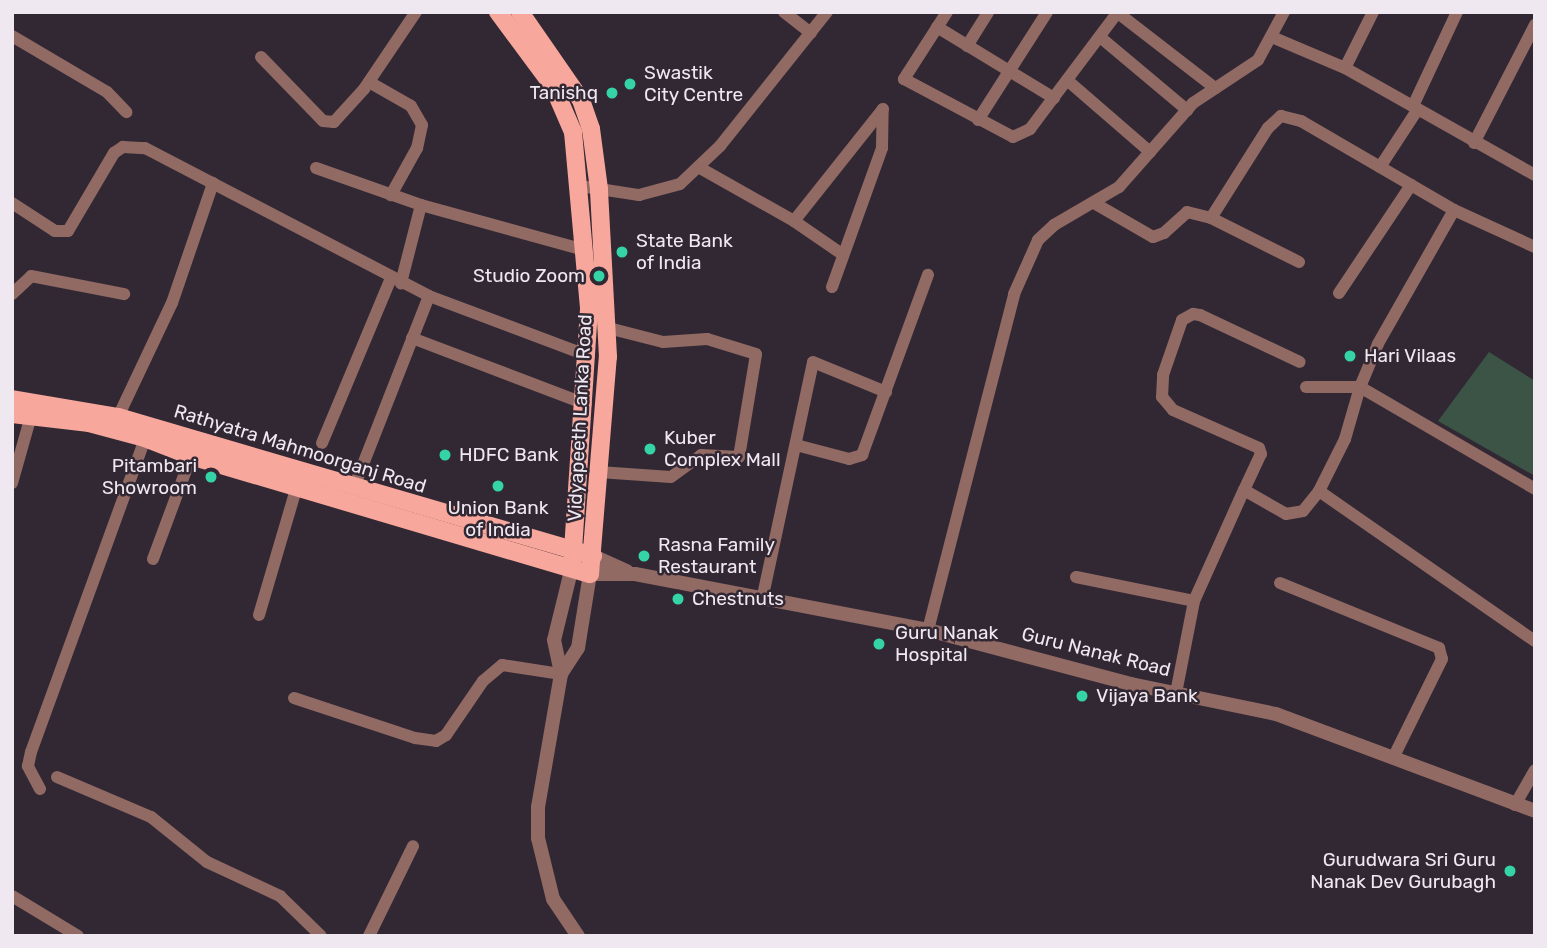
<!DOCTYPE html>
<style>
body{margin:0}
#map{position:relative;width:1547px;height:948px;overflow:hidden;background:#322834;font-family:Rubik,sans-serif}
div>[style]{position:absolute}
.green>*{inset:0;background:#3b5446}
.minor>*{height:12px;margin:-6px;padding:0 6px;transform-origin:6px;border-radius:6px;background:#916a64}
.tertiary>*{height:14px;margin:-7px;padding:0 7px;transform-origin:7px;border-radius:7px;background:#916a64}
.primary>*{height:18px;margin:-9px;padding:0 9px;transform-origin:9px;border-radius:9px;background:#f7a79b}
.dots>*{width:19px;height:19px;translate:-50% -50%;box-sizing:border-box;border:4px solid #322834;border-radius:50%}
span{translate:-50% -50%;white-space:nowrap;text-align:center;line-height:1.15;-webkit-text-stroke:5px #322834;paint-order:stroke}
.poi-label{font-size:19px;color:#efe8f0}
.left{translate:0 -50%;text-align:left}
.right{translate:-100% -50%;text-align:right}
.street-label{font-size:19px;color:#efe8f0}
.frame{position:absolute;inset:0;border:14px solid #efe8f0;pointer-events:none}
</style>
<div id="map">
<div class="green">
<div style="clip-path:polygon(1489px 352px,1535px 381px,1535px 476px,1438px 421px)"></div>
</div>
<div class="minor">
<div style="left:784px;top:12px;width:34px;rotate:38deg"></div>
<div style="left:947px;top:12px;width:80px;rotate:122.7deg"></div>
<div style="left:904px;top:79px;width:123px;rotate:28deg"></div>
<div style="left:1013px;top:137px;width:19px;rotate:-25deg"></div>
<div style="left:1030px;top:129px;width:146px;rotate:-53.1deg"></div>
<div style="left:1118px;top:13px;width:123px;rotate:37.7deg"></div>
<div style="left:937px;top:27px;width:137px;rotate:31.3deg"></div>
<div style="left:12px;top:36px;width:110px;rotate:30.5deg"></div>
<div style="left:107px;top:92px;width:28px;rotate:46deg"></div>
<div style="left:1100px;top:37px;width:114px;rotate:40deg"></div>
<div style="left:1272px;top:37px;width:79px;rotate:23deg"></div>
<div style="left:1345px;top:68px;width:218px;rotate:29.4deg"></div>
<div style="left:967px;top:46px;width:40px;rotate:-58deg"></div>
<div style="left:261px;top:57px;width:89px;rotate:45.9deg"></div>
<div style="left:323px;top:121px;width:11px;rotate:5deg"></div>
<div style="left:334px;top:122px;width:45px;rotate:-47.7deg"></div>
<div style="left:364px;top:89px;width:93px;rotate:-56deg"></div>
<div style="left:1345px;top:68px;width:63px;rotate:-63.4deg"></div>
<div style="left:1067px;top:80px;width:110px;rotate:40.9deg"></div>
<div style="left:369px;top:82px;width:48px;rotate:29.7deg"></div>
<div style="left:411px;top:106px;width:22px;rotate:60deg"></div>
<div style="left:422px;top:125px;width:24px;rotate:102deg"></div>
<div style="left:417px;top:148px;width:54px;rotate:119deg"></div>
<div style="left:1413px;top:106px;width:104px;rotate:-64.9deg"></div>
<div style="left:978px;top:120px;width:128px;rotate:-57.4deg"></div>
<div style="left:1474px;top:143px;width:133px;rotate:-62.7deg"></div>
<div style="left:1380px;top:167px;width:69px;rotate:-56.8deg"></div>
<div style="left:316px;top:168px;width:111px;rotate:19.4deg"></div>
<div style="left:421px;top:205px;width:81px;rotate:104.4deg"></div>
<div style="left:700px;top:168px;width:108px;rotate:29.4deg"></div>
<div style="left:794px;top:221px;width:58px;rotate:34.5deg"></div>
<div style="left:580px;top:186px;width:60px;rotate:8.7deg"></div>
<div style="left:639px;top:195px;width:42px;rotate:-15deg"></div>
<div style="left:680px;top:184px;width:55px;rotate:-43.5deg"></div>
<div style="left:720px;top:146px;width:171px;rotate:-51.4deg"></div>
<div style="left:12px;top:203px;width:51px;rotate:33.1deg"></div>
<div style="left:55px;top:231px;width:13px"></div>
<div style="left:68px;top:231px;width:91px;rotate:-59.5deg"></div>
<div style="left:114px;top:153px;width:11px;rotate:-34deg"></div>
<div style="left:123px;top:147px;width:22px;rotate:3deg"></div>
<div style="left:145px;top:148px;width:320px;rotate:27.5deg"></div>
<div style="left:429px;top:296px;width:205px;rotate:111.4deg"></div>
<div style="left:1094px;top:203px;width:68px;rotate:30deg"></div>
<div style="left:1153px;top:237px;width:12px;rotate:-20deg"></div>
<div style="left:1164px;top:233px;width:31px;rotate:-42deg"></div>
<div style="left:1187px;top:212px;width:25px;rotate:14deg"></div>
<div style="left:421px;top:205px;width:169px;rotate:15.4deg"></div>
<div style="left:1454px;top:210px;width:154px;rotate:119.6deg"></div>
<div style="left:1378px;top:344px;width:47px;rotate:112.7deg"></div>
<div style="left:1360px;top:387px;width:203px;rotate:30.2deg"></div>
<div style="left:794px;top:221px;width:143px;rotate:-51.5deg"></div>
<div style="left:1299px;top:262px;width:98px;rotate:-153.4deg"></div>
<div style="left:1211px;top:218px;width:107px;rotate:-57.7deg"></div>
<div style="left:1268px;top:128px;width:18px;rotate:-43deg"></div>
<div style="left:1281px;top:116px;width:21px;rotate:14deg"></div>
<div style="left:1301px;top:121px;width:177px;rotate:30.2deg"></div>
<div style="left:1454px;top:210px;width:89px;rotate:24.6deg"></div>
<div style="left:832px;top:287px;width:148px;rotate:-70.2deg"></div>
<div style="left:882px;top:148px;width:39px;rotate:-89deg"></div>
<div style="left:1339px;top:293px;width:130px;rotate:-56.3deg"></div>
<div style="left:12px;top:294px;width:26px;rotate:-43deg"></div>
<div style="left:31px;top:276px;width:95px;rotate:11deg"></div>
<div style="left:429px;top:296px;width:171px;rotate:20.6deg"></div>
<div style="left:412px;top:338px;width:186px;rotate:20.8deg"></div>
<div style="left:118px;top:417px;width:126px;rotate:-64.7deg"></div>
<div style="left:172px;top:303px;width:127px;rotate:-71.1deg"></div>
<div style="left:322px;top:443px;width:179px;rotate:-67.3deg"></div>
<div style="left:796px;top:445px;width:55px;rotate:14.8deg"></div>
<div style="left:849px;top:459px;width:14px;rotate:-17deg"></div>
<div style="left:862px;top:455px;width:192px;rotate:-69.9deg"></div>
<div style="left:599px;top:472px;width:72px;rotate:4deg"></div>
<div style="left:671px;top:477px;width:37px;rotate:-36deg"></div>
<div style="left:701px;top:455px;width:38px;rotate:3deg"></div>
<div style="left:739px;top:457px;width:104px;rotate:-80.6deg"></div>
<div style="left:756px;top:354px;width:51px;rotate:-163deg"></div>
<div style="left:707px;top:339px;width:44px;rotate:176.1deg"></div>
<div style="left:663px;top:342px;width:57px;rotate:-165.7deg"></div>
<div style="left:12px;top:483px;width:77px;rotate:-74.2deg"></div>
<div style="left:1244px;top:490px;width:40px;rotate:-65deg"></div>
<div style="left:1261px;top:454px;width:6px;rotate:-108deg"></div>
<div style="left:1259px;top:448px;width:94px;rotate:-156.2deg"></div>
<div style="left:1173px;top:410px;width:17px;rotate:-130deg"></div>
<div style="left:1162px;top:397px;width:22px;rotate:-87deg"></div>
<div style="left:1163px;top:375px;width:58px;rotate:-70.9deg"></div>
<div style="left:1182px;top:320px;width:13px;rotate:-29deg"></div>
<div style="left:1193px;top:314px;width:7px;rotate:8deg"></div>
<div style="left:1200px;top:315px;width:110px;rotate:25.2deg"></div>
<div style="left:1319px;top:491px;width:263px;rotate:34.8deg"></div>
<div style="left:153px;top:559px;width:117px;rotate:-69.6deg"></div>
<div style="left:1076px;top:577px;width:120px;rotate:11.5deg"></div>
<div style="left:1280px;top:583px;width:172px;rotate:22.2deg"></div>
<div style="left:1439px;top:648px;width:11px;rotate:75deg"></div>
<div style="left:1442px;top:659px;width:110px;rotate:116.3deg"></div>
<div style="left:762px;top:600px;width:243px;rotate:-77.9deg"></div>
<div style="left:813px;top:362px;width:79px;rotate:22.3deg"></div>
<div style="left:259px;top:615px;width:142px;rotate:-73.6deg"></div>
<div style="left:928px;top:630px;width:347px;rotate:-75.6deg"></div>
<div style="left:1014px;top:294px;width:59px;rotate:-66deg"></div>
<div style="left:1038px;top:240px;width:22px;rotate:-43deg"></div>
<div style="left:1054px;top:225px;width:75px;rotate:-30.3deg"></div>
<div style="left:1119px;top:187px;width:112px;rotate:-48.6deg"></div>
<div style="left:1193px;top:103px;width:78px;rotate:-33.5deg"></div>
<div style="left:1258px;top:60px;width:55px;rotate:-61.6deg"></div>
<div style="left:1176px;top:693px;width:94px;rotate:-78.9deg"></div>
<div style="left:1194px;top:601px;width:122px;rotate:-65.8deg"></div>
<div style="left:1244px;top:490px;width:48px;rotate:29.7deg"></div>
<div style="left:1286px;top:514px;width:17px;rotate:-10deg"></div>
<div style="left:1303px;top:511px;width:26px;rotate:-51deg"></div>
<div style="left:1319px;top:491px;width:58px;rotate:-63.4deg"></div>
<div style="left:1345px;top:439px;width:54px;rotate:-73.9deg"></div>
<div style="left:1360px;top:387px;width:54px;rotate:180deg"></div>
<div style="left:294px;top:698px;width:127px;rotate:18.3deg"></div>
<div style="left:415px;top:738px;width:21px;rotate:8deg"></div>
<div style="left:436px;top:741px;width:12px;rotate:-31deg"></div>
<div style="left:446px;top:735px;width:65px;rotate:-55.6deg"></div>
<div style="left:483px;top:681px;width:25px;rotate:-40deg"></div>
<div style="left:502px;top:665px;width:60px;rotate:8.7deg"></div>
<div style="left:57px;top:777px;width:102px;rotate:23.1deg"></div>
<div style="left:151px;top:817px;width:72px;rotate:38.8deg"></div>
<div style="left:207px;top:862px;width:81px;rotate:25deg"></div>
<div style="left:280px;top:896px;width:57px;rotate:44.3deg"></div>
<div style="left:40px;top:789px;width:26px;rotate:-118deg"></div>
<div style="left:28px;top:766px;width:14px;rotate:-78deg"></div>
<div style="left:31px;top:752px;width:339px;rotate:-70deg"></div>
<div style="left:1515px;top:805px;width:40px;rotate:-60.3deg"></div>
<div style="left:12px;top:896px;width:77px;rotate:31.2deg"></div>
<div style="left:369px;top:936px;width:100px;rotate:-63.9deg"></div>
</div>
<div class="tertiary">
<div style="left:593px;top:556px;width:37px;rotate:24deg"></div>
<div style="left:571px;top:571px;width:71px;rotate:103.8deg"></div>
<div style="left:554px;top:640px;width:35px;rotate:78deg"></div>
<div style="left:561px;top:674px;width:135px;rotate:99.8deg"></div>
<div style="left:538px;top:807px;width:31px;rotate:90deg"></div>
<div style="left:538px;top:838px;width:63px;rotate:76.2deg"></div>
<div style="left:553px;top:899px;width:45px;rotate:56deg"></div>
<div style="left:561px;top:674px;width:31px;rotate:-57deg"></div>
<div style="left:578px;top:648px;width:75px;rotate:-80.8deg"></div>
<div style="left:590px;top:574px;width:45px"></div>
<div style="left:635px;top:574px;width:298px;rotate:10.8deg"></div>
<div style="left:928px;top:630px;width:210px;rotate:14.9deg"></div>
<div style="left:1131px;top:684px;width:148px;rotate:11.7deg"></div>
<div style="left:1276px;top:714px;width:277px;rotate:20.5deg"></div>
</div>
<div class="primary">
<div style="left:498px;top:12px;width:92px;rotate:53.4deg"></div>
<div style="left:553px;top:86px;width:50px;rotate:66.5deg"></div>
<div style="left:573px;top:132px;width:178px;rotate:84.8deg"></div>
<div style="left:589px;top:309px;width:254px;rotate:93.8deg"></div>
<div style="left:12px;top:399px;width:108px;rotate:9.6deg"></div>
<div style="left:118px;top:417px;width:495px;rotate:16.3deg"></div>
<div style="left:12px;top:414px;width:78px;rotate:6.7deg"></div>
<div style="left:89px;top:423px;width:58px;rotate:15deg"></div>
<div style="left:145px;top:438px;width:49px;rotate:21.4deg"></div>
<div style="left:191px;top:456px;width:416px;rotate:16.5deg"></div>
<div style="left:590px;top:574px;width:218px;rotate:-85.3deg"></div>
<div style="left:608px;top:357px;width:168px;rotate:-93.1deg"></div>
<div style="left:599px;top:189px;width:61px;rotate:-97.6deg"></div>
<div style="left:591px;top:129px;width:31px;rotate:-109deg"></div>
<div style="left:581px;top:100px;width:107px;rotate:-124.7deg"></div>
</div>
<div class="dots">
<div style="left:630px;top:84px;background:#35d4a7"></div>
<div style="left:612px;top:93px;background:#35d4a7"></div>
<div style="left:622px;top:252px;background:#35d4a7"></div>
<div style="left:599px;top:276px;background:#35d4a7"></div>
<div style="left:1350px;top:356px;background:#35d4a7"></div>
<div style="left:650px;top:449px;background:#35d4a7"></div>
<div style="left:445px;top:455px;background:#35d4a7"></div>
<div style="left:211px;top:477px;background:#35d4a7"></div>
<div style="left:498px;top:486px;background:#35d4a7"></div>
<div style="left:644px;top:556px;background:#35d4a7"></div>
<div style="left:678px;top:599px;background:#35d4a7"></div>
<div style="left:879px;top:644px;background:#35d4a7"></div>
<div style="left:1082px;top:696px;background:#35d4a7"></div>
<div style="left:1510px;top:871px;background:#35d4a7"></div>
</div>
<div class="poi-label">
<span class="left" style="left:644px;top:84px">Swastik<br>City Centre</span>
<span class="right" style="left:598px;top:93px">Tanishq</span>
<span class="left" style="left:636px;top:252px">State Bank<br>of India</span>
<span class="right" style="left:585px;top:276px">Studio Zoom</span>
<span class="left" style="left:1364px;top:356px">Hari Vilaas</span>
<span class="left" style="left:664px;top:449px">Kuber<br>Complex Mall</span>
<span class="left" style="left:459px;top:455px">HDFC Bank</span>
<span class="right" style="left:197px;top:477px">Pitambari<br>Showroom</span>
<span style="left:498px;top:519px">Union Bank<br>of India</span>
<span class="left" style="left:658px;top:556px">Rasna Family<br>Restaurant</span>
<span class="left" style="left:692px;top:599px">Chestnuts</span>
<span class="left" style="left:895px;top:644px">Guru Nanak<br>Hospital</span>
<span class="left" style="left:1096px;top:696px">Vijaya Bank</span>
<span class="right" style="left:1496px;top:871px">Gurudwara Sri Guru<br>Nanak Dev Gurubagh</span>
</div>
<div class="street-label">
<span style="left:580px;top:418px;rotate:-87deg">Vidyapeeth Lanka Road</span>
<span style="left:300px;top:449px;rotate:17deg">Rathyatra Mahmoorganj Road</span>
<span style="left:1096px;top:652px;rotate:14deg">Guru Nanak Road</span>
</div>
<div class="frame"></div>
</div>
